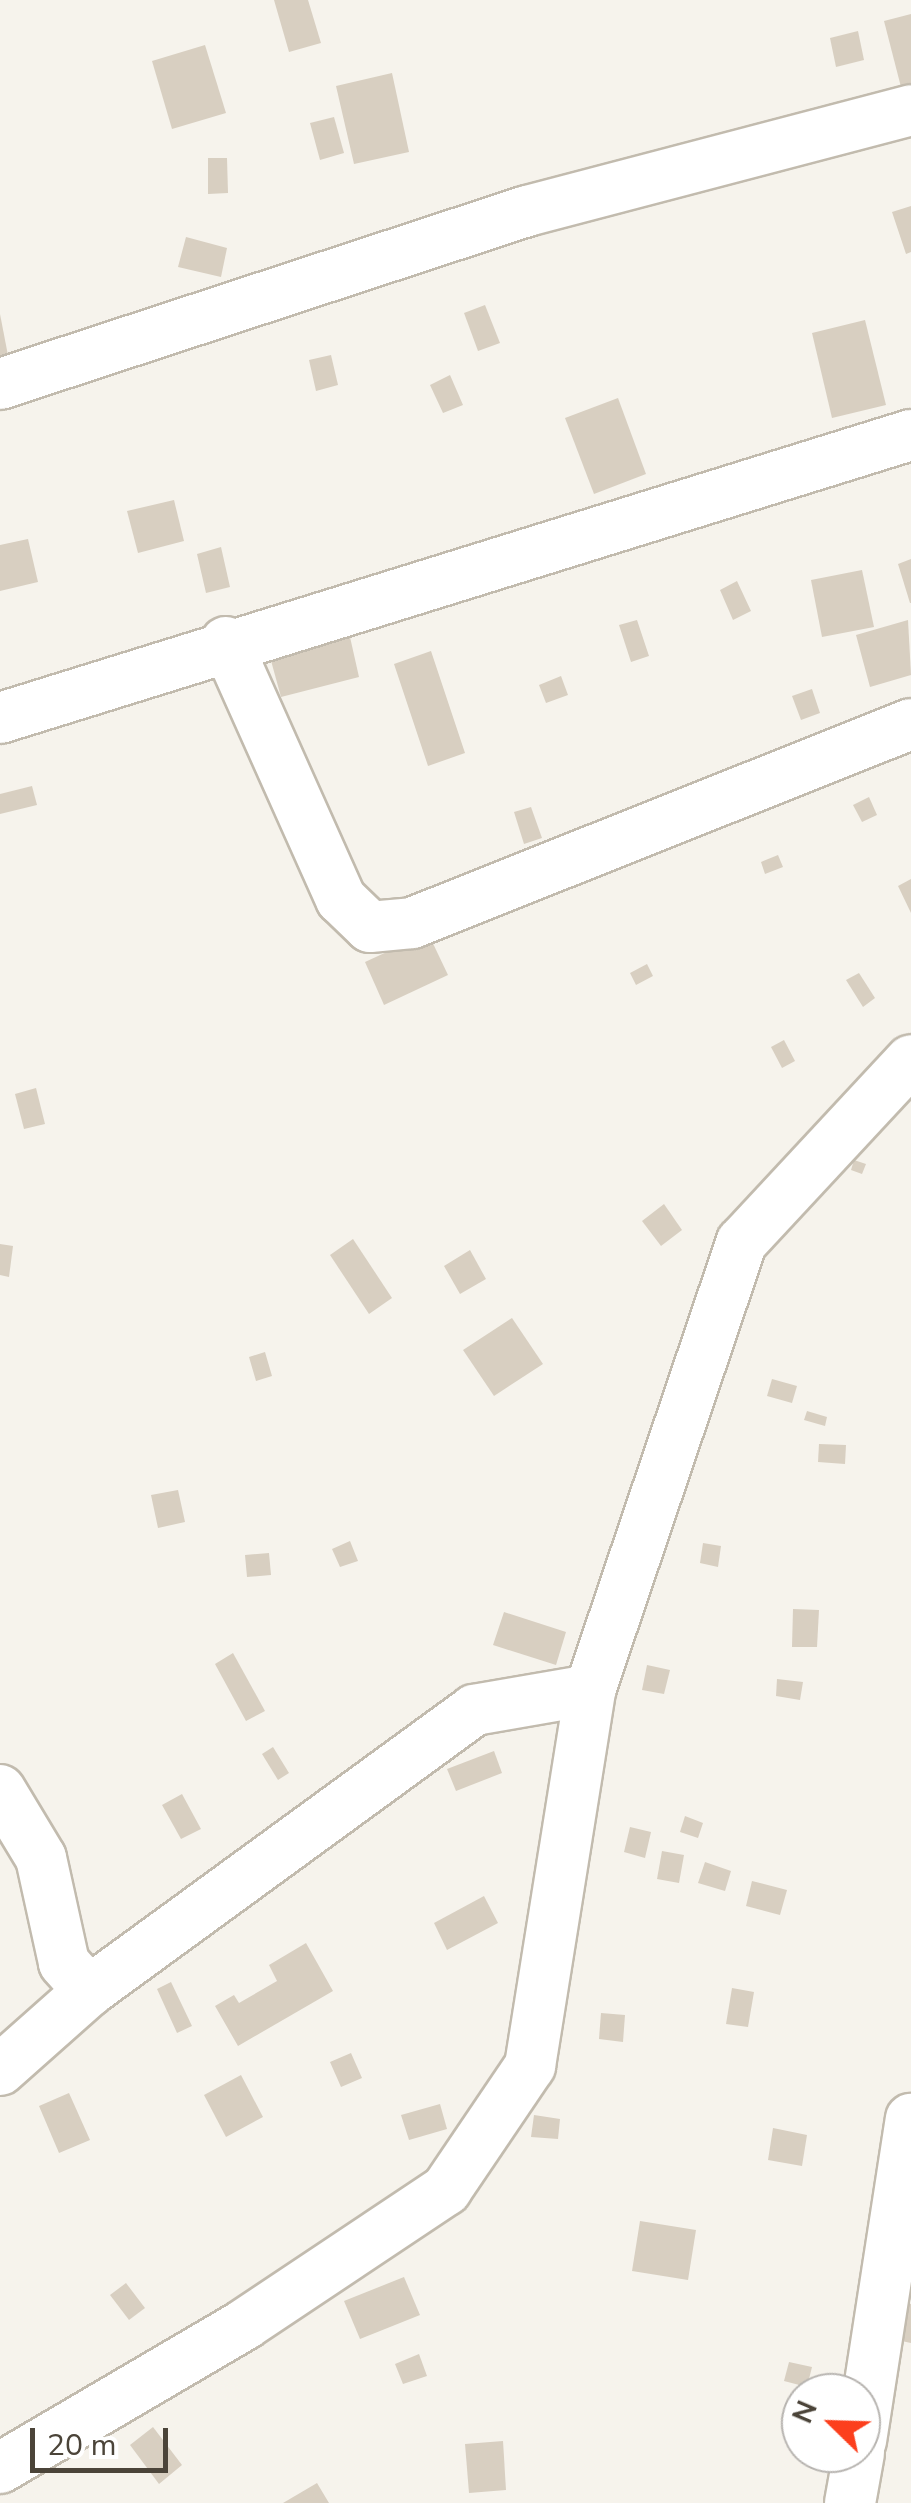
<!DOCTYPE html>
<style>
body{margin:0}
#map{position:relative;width:911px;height:2503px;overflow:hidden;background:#f6f3ec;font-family:"Nunito Sans",sans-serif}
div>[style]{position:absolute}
.building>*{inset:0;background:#d8cfc1}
.roads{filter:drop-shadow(2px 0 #c2bbae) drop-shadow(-2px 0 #c2bbae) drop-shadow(0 2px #c2bbae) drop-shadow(0 -2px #c2bbae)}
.minor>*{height:50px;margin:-25px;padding:0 25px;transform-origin:25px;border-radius:25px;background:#fff}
span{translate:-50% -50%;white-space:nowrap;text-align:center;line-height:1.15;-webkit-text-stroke:8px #fff;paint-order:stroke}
.north{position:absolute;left:781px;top:2373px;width:100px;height:100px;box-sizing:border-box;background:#fff;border:2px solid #b7b4b0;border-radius:50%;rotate:293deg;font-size:28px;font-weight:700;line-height:40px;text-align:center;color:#4b4439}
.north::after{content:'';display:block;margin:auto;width:35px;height:45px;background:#fc3f1d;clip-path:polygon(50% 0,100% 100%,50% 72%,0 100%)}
.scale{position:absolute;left:30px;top:2428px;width:138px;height:45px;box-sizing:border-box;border:5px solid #4b4439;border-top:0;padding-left:12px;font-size:30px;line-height:35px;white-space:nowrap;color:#4b4439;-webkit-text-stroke:8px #fff;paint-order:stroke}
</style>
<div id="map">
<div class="building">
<div style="clip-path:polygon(274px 0,308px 0,321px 43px,289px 52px)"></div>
<div style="clip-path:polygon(911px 14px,911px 89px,902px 91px,884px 21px)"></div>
<div style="clip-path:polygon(858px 31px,864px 60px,836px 67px,830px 38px)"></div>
<div style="clip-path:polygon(205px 45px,226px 113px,172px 129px,152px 61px)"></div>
<div style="clip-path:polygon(392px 73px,409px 152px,354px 164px,336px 86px)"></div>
<div style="clip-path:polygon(334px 117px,344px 153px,320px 160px,310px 123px)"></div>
<div style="clip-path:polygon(208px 158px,227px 158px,228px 193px,208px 194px)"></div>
<div style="clip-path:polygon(911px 206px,911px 252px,906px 254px,892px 212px)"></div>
<div style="clip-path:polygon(186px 237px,227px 248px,221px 277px,178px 267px)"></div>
<div style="clip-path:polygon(485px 305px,500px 343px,478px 351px,464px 313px)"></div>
<div style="clip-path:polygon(0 314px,11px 371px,0 373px)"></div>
<div style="clip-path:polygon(865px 320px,886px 405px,832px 418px,812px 333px)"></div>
<div style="clip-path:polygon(331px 355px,338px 385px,316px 391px,309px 360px)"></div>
<div style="clip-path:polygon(450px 375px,463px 405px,443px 413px,430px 385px)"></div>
<div style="clip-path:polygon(618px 398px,646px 474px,594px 494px,565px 418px)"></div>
<div style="clip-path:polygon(174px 500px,184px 541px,138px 553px,127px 511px)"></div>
<div style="clip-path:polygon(28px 539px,38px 582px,0 591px,0 545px)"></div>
<div style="clip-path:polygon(221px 547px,230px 587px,206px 593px,197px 554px)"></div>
<div style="clip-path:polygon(911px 559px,911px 603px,910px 603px,898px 564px)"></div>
<div style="clip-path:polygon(862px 570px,874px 627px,822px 637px,811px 580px)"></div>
<div style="clip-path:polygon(737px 581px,751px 611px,733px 620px,720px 590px)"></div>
<div style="clip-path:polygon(637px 620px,649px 656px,631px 662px,619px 625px)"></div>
<div style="clip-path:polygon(908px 620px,911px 675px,870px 687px,856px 635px)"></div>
<div style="clip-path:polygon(350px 637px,359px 677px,281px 697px,270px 657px)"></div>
<div style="clip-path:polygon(431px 651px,465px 753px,428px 766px,394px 664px)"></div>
<div style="clip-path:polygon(561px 676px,568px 695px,546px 703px,539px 685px)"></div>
<div style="clip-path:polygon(812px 689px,820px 713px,801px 720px,792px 696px)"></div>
<div style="clip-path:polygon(32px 786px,37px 805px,0 814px,0 794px)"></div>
<div style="clip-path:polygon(869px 797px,877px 815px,862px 822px,853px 805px)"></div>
<div style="clip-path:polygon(531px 807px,542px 838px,524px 844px,514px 812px)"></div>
<div style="clip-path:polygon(778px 855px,783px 867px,765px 874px,761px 862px)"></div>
<div style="clip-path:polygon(911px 879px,911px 913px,898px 886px)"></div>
<div style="clip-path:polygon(428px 933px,448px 975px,384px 1005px,365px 962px)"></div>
<div style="clip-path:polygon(647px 964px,653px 976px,636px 985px,630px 973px)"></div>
<div style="clip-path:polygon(859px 973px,875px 998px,863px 1007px,846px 980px)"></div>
<div style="clip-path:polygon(784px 1040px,795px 1061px,782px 1068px,771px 1047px)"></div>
<div style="clip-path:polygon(36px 1088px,45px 1124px,24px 1129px,15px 1094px)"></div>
<div style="clip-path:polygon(854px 1160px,866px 1164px,862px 1174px,851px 1170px)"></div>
<div style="clip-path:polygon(664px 1204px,682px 1230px,661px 1246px,642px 1221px)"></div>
<div style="clip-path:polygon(353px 1239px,392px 1298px,369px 1314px,330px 1255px)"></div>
<div style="clip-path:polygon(0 1244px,13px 1246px,9px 1277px,0 1275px)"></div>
<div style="clip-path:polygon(470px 1250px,486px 1279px,460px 1294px,444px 1266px)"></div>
<div style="clip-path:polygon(512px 1318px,543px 1364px,494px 1396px,463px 1350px)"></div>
<div style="clip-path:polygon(265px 1352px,272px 1376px,256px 1381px,249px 1357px)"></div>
<div style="clip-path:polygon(772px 1379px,797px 1386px,792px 1403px,767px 1396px)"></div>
<div style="clip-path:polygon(807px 1411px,827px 1417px,825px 1426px,804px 1420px)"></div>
<div style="clip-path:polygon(819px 1444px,846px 1445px,845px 1464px,818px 1462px)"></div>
<div style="clip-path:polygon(178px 1490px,185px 1522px,158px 1528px,151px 1495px)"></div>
<div style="clip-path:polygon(350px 1541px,358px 1561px,340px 1567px,332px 1549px)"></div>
<div style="clip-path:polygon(703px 1543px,721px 1546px,718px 1567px,700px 1563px)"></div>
<div style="clip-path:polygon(269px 1553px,271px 1575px,247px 1577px,245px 1555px)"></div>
<div style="clip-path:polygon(793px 1609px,819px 1610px,817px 1647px,792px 1647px)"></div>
<div style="clip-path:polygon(504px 1612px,566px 1632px,556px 1665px,493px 1645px)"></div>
<div style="clip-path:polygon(233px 1653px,265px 1711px,246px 1721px,215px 1664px)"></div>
<div style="clip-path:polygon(647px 1665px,670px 1670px,664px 1694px,642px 1690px)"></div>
<div style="clip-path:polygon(777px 1679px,803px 1682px,800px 1700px,776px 1696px)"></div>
<div style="clip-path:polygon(273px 1747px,289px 1773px,278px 1780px,262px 1754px)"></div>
<div style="clip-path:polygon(494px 1751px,502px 1773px,456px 1791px,447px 1769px)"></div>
<div style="clip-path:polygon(182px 1794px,201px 1829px,181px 1839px,162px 1805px)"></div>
<div style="clip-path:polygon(685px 1816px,703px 1823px,698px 1838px,680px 1832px)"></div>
<div style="clip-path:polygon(630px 1827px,651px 1832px,645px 1858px,624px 1852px)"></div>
<div style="clip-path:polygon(662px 1851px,684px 1855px,679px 1883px,657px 1879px)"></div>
<div style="clip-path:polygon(705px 1862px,731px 1871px,725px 1891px,698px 1883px)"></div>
<div style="clip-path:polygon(752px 1881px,787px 1890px,780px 1915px,746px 1906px)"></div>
<div style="clip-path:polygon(484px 1896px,498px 1923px,447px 1950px,434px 1923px)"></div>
<div style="clip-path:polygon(306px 1943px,333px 1991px,238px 2046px,215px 2006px,234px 1995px,239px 2003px,277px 1981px,269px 1965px)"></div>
<div style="clip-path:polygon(171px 1982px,192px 2026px,177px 2033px,157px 1989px)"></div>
<div style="clip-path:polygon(732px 1988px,754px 1992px,748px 2027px,726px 2024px)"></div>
<div style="clip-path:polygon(601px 2013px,625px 2015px,623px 2042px,599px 2039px)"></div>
<div style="clip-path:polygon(351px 2053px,362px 2078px,341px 2087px,330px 2062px)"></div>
<div style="clip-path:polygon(241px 2075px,263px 2117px,226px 2137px,204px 2095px)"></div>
<div style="clip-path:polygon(69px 2093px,90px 2140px,59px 2153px,39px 2106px)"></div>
<div style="clip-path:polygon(440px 2104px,447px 2129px,409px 2140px,401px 2115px)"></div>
<div style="clip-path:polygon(534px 2115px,560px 2119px,558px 2139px,531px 2137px)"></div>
<div style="clip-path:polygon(773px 2128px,807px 2135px,802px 2166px,768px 2160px)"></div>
<div style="clip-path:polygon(640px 2221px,696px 2230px,688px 2280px,632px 2271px)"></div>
<div style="clip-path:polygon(404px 2277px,420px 2315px,360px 2339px,344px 2301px)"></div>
<div style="clip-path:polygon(126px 2283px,145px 2308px,129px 2320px,110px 2295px)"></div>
<div style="clip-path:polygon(902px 2302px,911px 2304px,911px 2343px,892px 2339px)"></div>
<div style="clip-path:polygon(419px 2354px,427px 2376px,403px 2384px,395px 2364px)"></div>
<div style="clip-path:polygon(789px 2362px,812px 2367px,807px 2387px,784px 2381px)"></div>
<div style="clip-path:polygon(153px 2427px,182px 2465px,159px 2484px,130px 2445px)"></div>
<div style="clip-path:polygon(503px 2441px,506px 2490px,469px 2493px,465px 2444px)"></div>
<div style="clip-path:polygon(317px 2483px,329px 2503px,283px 2503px)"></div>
</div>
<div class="roads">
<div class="minor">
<div style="left:0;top:384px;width:555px;rotate:-18.17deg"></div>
<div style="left:527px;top:211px;width:397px;rotate:-14.7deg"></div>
<div style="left:226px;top:642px;width:282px;rotate:65.9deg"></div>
<div style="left:341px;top:899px;width:40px;rotate:44deg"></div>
<div style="left:370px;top:927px;width:42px;rotate:-5.4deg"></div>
<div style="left:412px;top:923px;width:537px;rotate:-21.74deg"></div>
<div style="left:0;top:718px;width:954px;rotate:-17.26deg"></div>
<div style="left:0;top:1790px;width:79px;rotate:58.9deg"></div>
<div style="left:41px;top:1858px;width:107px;rotate:77.6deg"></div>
<div style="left:64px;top:1963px;width:38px;rotate:48deg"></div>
<div style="left:0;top:2070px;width:119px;rotate:-41.6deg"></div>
<div style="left:89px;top:1991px;width:477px;rotate:-36.1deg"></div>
<div style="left:474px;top:1710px;width:118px;rotate:-9.8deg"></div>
<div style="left:861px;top:2441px;width:326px;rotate:-81.2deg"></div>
<div style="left:0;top:2468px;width:284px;rotate:-30.4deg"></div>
<div style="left:245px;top:2324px;width:242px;rotate:-33.7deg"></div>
<div style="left:446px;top:2190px;width:150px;rotate:-55.9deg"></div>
<div style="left:530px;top:2066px;width:381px;rotate:-80.9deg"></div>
<div style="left:590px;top:1690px;width:473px;rotate:-71.3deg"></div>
<div style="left:742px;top:1242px;width:248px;rotate:-47.1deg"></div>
<div style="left:850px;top:2503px;width:51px;rotate:-79.8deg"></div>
</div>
</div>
<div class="north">N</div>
<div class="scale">20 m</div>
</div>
